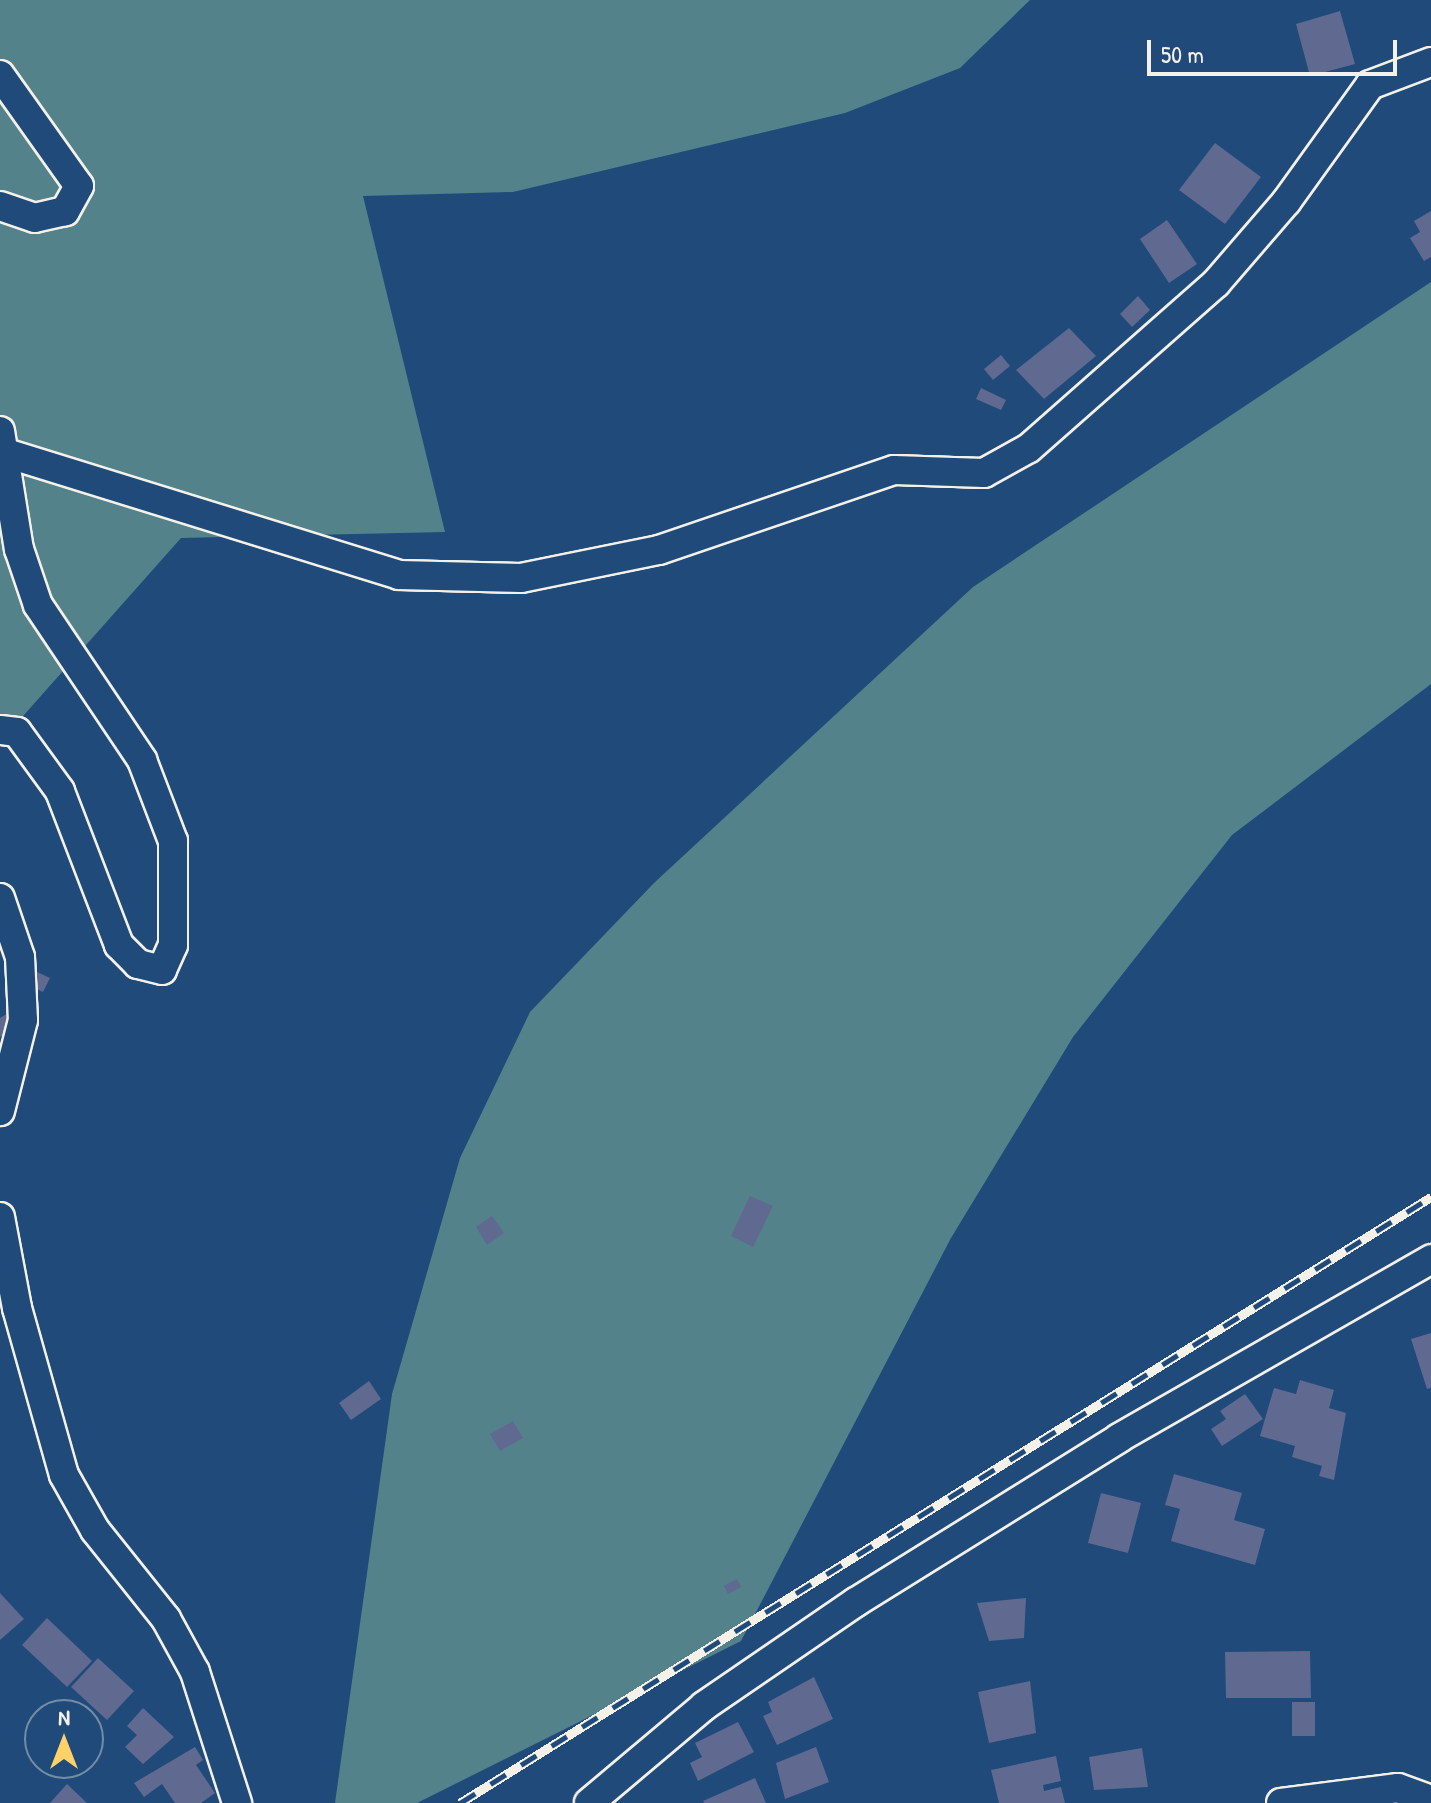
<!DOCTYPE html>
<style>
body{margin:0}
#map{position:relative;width:1431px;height:1803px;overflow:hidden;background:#1f4a7a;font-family:"Patrick Hand",sans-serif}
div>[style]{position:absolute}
.green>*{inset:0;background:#54828b}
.building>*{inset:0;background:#606990}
.roads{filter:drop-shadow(2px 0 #f4f1e8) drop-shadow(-2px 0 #f4f1e8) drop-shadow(0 2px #f4f1e8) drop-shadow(0 -2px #f4f1e8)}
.street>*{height:28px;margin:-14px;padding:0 14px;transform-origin:14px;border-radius:14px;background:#1f4a7a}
.rail>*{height:9px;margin-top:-4.5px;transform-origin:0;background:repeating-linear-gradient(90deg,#1f4a7a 0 18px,#f4f1e8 0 36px);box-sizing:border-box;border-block:2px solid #f4f1e8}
span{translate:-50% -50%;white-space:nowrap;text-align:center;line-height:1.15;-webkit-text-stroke:6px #1f4a7a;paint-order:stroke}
.north{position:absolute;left:24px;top:1699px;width:80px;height:80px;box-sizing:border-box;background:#1f4a7a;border:2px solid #748da6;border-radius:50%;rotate:0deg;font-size:22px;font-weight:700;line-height:32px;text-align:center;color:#f4f1e8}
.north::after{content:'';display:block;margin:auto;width:28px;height:36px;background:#ffd166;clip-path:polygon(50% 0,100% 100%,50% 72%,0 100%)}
.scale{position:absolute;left:1147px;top:40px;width:250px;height:36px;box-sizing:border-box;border:4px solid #f4f1e8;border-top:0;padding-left:10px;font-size:24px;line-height:28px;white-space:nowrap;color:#f4f1e8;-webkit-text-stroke:6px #1f4a7a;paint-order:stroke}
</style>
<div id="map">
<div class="green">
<div style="clip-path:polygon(0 0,1030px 0,960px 68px,845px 113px,513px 192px,363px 196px,445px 532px,181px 538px,0 742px)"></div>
<div style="clip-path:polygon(1431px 282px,1431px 684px,1232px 835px,1073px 1037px,951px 1238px,741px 1641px,417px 1803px,335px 1803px,392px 1394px,460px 1158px,530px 1012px,654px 883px,973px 587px)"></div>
</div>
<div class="building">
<div style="clip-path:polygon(1340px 11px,1355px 64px,1310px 76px,1296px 24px)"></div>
<div style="clip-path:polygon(1215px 143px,1261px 177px,1225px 224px,1179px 190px)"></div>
<div style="clip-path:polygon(1431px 211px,1431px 257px,1424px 261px,1410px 238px,1420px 232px,1414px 221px)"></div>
<div style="clip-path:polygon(1167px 220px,1197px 264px,1169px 283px,1140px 239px)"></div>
<div style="clip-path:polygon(1138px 296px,1150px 310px,1132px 327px,1120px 314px)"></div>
<div style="clip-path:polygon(1069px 328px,1096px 356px,1044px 399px,1016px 370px)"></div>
<div style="clip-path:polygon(1001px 355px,1010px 366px,993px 380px,984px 369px)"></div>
<div style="clip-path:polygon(981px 388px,1006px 400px,1001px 410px,976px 399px)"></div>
<div style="clip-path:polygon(33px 970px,50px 978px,43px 992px,26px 984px)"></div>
<div style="clip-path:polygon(13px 1010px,22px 1025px,0 1037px,0 1018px)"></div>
<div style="clip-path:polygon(750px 1196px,773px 1206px,753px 1247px,731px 1236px)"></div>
<div style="clip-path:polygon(492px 1216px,504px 1233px,487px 1245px,476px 1227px)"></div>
<div style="clip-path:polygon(1431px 1333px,1431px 1388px,1427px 1389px,1411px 1339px)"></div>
<div style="clip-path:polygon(1300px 1380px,1334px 1390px,1329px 1408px,1346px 1413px,1334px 1480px,1319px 1476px,1322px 1466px,1292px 1457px,1295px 1446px,1260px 1436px,1274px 1388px,1296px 1394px)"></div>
<div style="clip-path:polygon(369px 1381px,381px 1399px,351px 1420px,339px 1403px)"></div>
<div style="clip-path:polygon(1245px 1394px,1263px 1419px,1222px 1446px,1211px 1429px,1226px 1419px,1220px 1411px)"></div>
<div style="clip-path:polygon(513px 1421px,523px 1438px,500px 1451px,490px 1434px)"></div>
<div style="clip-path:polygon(1174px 1474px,1242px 1493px,1234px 1520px,1265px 1529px,1255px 1565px,1171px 1541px,1180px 1509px,1165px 1505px)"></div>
<div style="clip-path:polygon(1101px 1493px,1141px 1503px,1128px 1553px,1088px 1543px)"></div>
<div style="clip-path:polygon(737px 1579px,741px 1587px,728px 1594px,724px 1586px)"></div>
<div style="clip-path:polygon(0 1593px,24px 1619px,0 1640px)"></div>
<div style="clip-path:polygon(1026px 1598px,1024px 1638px,989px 1641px,977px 1603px)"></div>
<div style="clip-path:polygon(47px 1618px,92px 1661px,67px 1687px,22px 1645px)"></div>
<div style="clip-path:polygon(1310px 1651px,1311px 1698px,1226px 1698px,1225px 1652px)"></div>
<div style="clip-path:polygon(98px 1658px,134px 1691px,107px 1720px,71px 1687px)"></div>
<div style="clip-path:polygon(814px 1677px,833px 1719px,777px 1745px,763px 1716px,772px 1712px,768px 1702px)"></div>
<div style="clip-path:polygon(1030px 1681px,1036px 1733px,989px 1743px,978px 1692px)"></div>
<div style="clip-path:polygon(1292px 1702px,1315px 1702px,1315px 1736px,1292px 1736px)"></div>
<div style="clip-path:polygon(143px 1708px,174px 1737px,143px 1764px,125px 1747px,137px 1735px,127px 1726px)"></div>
<div style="clip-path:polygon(738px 1722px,754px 1752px,698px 1781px,690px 1763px,702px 1757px,695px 1743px)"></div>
<div style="clip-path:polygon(195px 1747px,203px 1760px,196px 1765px,215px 1793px,201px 1803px,175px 1803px,162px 1784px,144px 1797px,134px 1783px)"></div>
<div style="clip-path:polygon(816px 1747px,829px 1782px,785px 1799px,776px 1763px)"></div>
<div style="clip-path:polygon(1142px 1748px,1148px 1787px,1094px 1790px,1089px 1757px)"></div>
<div style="clip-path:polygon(1056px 1756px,1061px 1781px,1043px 1785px,1044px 1791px,1061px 1787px,1065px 1803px,999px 1803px,991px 1770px)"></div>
<div style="clip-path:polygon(755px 1778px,766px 1803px,704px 1803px,703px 1801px)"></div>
<div style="clip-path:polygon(67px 1784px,87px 1803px,50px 1803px)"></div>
</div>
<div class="roads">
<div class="street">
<div style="left:0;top:75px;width:136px;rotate:54.6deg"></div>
<div style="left:79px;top:186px;width:29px;rotate:119deg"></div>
<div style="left:65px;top:211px;width:31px;rotate:167deg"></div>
<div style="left:35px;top:218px;width:37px;rotate:-161deg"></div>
<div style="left:0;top:431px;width:120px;rotate:80.9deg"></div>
<div style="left:19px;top:549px;width:59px;rotate:71.3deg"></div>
<div style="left:38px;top:605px;width:187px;rotate:56.1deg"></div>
<div style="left:142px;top:760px;width:87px;rotate:69.1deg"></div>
<div style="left:173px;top:841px;width:104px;rotate:90deg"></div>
<div style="left:173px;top:945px;width:27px;rotate:114deg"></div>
<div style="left:162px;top:970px;width:25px;rotate:-166deg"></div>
<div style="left:138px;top:964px;width:27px;rotate:-135deg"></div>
<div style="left:119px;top:945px;width:165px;rotate:-111deg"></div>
<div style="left:60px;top:791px;width:73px;rotate:-126.1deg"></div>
<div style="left:17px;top:732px;width:17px;rotate:-173deg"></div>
<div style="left:9px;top:454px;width:408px;rotate:17.2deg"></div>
<div style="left:399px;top:575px;width:122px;rotate:1.4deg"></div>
<div style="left:521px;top:578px;width:141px;rotate:-11.5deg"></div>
<div style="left:659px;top:550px;width:248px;rotate:-18.8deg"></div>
<div style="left:894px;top:470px;width:90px;rotate:1.9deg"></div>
<div style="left:984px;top:473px;width:51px;rotate:-29.1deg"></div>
<div style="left:1029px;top:448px;width:249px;rotate:-41.4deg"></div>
<div style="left:1216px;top:283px;width:107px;rotate:-49.2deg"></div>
<div style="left:1286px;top:202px;width:144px;rotate:-54.3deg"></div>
<div style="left:1370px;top:85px;width:65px;rotate:-20.7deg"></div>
<div style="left:0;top:898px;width:62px;rotate:71.3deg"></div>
<div style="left:20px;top:957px;width:63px;rotate:87.3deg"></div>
<div style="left:23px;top:1020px;width:94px;rotate:104.2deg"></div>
<div style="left:0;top:1217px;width:93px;rotate:79.4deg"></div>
<div style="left:17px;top:1308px;width:173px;rotate:74.3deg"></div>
<div style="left:64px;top:1475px;width:63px;rotate:60.6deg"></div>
<div style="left:95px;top:1530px;width:114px;rotate:51.4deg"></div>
<div style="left:166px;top:1619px;width:60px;rotate:61.3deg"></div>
<div style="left:195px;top:1672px;width:138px;rotate:72.2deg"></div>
<div style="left:589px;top:1803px;width:150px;rotate:-40.1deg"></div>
<div style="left:704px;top:1706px;width:184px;rotate:-34.4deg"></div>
<div style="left:856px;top:1602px;width:310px;rotate:-31.9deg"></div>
<div style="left:1119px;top:1438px;width:360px;rotate:-29.8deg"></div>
<div style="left:1281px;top:1803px;width:118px;rotate:-7.3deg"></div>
<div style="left:1398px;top:1788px;width:35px;rotate:20deg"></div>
</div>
</div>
<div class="rail">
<div style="left:460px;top:1803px;width:1145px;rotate:-31.97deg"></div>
</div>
<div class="north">N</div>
<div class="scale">50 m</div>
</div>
